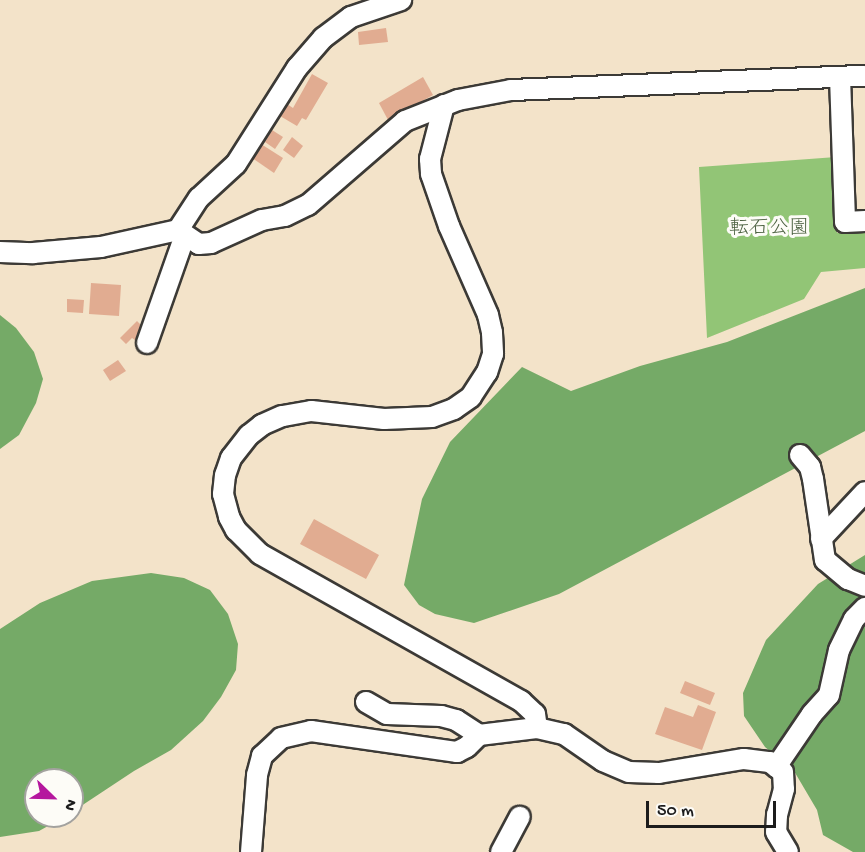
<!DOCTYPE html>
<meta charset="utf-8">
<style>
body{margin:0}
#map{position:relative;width:865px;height:852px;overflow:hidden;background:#f3e3c9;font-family:"Gochi Hand","Klee One",sans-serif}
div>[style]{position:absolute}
.green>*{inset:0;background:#92c576}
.forest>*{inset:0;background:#75aa67}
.building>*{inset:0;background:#e1ac91}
.roads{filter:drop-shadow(2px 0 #3c3a36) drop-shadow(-2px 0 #3c3a36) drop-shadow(0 2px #3c3a36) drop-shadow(0 -2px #3c3a36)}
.minor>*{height:20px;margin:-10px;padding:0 10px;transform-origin:10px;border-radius:10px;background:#fff}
span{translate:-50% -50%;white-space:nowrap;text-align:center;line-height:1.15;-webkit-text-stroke:6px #fdfcf7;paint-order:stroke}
.park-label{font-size:20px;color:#4b6040}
.north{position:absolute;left:24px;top:768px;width:60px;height:60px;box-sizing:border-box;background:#fdfcf7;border:2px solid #a3a29f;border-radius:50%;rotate:113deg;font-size:16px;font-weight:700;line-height:24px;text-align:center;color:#1c1c1c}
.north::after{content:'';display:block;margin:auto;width:21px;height:27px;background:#b5179e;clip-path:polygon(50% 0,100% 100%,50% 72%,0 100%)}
.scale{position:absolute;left:646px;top:801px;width:130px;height:27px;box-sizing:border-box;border:3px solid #1c1c1c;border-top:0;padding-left:8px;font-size:18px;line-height:21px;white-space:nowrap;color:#1c1c1c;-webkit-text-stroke:4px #fdfcf7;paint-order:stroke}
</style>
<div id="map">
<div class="green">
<div style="clip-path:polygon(836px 157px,837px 233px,865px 231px,865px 268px,821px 272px,804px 299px,707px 338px,699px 167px)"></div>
</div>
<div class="forest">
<div style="clip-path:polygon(865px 288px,865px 431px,559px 594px,474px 623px,435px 614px,419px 605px,404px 585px,422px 499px,450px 442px,522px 367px,571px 391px,640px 366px,727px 342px)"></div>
<div style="clip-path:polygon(0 315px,16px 328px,34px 352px,43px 379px,36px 403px,19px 435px,0 449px)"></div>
<div style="clip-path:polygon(865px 555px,865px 852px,853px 852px,823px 835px,817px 810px,794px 771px,765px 747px,744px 716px,743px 693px,766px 640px,818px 584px)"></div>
<div style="clip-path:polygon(151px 573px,184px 578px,210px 590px,228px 614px,238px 644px,236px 670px,221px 697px,203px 721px,171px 750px,134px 771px,72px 812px,72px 780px,36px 780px,36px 816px,66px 816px,39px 831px,0 837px,0 629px,40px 603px,92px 581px)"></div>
</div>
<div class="building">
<div style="clip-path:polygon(386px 28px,388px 42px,359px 45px,358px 32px)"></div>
<div style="clip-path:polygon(312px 74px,328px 83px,306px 120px,302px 118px,297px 126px,280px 116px,287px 104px,293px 108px)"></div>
<div style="clip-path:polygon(423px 77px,433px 95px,388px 120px,379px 103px)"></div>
<div style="clip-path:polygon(272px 130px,283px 137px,275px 149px,265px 142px)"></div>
<div style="clip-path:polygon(292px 137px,303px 146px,294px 158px,283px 150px)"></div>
<div style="clip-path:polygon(261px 144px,283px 158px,274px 173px,252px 158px)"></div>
<div style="clip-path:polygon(91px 283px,121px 285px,119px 316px,89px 314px)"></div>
<div style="clip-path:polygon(67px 299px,84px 300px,83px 313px,67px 312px)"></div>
<div style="clip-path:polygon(137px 321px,143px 327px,139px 332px,143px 335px,138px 342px,132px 338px,126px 344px,120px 338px)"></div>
<div style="clip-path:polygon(118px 360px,126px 371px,110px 381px,103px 370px)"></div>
<div style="clip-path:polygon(314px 519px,379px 555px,366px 579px,300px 544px)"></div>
<div style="clip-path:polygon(685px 681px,715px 693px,710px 705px,680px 693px)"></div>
<div style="clip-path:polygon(698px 705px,716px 712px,702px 750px,655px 734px,665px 707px,693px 717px)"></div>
</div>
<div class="roads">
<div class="minor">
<div style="left:840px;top:77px;width:145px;rotate:88deg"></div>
<div style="left:845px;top:222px;width:20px;rotate:-3deg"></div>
<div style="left:444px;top:105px;width:56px;rotate:104.5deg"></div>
<div style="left:430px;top:159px;width:15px;rotate:86deg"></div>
<div style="left:431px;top:174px;width:55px;rotate:70.9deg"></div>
<div style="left:449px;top:226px;width:97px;rotate:66.3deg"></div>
<div style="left:488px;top:315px;width:18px;rotate:77deg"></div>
<div style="left:492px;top:333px;width:21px;rotate:87deg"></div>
<div style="left:493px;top:354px;width:19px;rotate:108deg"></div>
<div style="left:487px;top:372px;width:30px;rotate:123deg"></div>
<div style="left:471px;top:397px;width:21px;rotate:145deg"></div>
<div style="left:454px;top:409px;width:23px;rotate:160deg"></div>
<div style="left:432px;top:417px;width:48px;rotate:177.6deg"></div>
<div style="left:384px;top:419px;width:73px;rotate:-173.7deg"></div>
<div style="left:311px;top:411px;width:29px;rotate:170deg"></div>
<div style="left:282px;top:416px;width:22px;rotate:156deg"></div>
<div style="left:262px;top:425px;width:16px;rotate:142deg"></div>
<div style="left:249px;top:435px;width:29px;rotate:128deg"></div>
<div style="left:231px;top:458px;width:18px;rotate:109deg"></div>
<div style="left:225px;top:475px;width:19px;rotate:96deg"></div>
<div style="left:223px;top:494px;width:24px;rotate:75deg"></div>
<div style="left:229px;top:517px;width:15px;rotate:62deg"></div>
<div style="left:236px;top:530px;width:34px;rotate:45deg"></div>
<div style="left:260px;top:554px;width:300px;rotate:29.4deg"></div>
<div style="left:521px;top:701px;width:19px;rotate:43deg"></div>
<div style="left:535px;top:714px;width:14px;rotate:82deg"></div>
<div style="left:178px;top:230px;width:25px;rotate:34deg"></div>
<div style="left:199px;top:244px;width:12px;rotate:-5deg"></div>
<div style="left:211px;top:243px;width:56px;rotate:-24.3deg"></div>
<div style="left:262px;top:220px;width:23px;rotate:-10deg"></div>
<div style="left:285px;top:216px;width:25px;rotate:-26deg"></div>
<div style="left:308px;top:205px;width:128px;rotate:-40.9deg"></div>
<div style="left:405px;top:121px;width:57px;rotate:-21.6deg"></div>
<div style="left:458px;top:100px;width:54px;rotate:-10.7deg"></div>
<div style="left:511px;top:90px;width:354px;rotate:-2.3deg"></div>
<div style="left:0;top:252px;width:33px;rotate:2deg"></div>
<div style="left:33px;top:253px;width:68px;rotate:-5deg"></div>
<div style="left:101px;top:247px;width:79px;rotate:-12.4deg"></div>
<div style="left:178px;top:230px;width:38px;rotate:-57deg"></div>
<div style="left:199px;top:198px;width:50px;rotate:-42.6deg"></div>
<div style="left:236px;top:164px;width:114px;rotate:-57.6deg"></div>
<div style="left:297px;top:68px;width:40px;rotate:-49deg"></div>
<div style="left:323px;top:38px;width:35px;rotate:-37deg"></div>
<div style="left:351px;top:17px;width:53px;rotate:-18.8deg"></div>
<div style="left:147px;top:343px;width:114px;rotate:-70.6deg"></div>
<div style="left:800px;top:455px;width:16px;rotate:50deg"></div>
<div style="left:810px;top:467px;width:12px;rotate:76deg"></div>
<div style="left:813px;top:479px;width:82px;rotate:81.6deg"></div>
<div style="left:825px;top:560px;width:30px;rotate:40deg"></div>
<div style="left:848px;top:579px;width:18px;rotate:22deg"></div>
<div style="left:821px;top:539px;width:64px;rotate:-46.9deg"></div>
<div style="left:366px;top:702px;width:24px;rotate:30deg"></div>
<div style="left:387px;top:714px;width:54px;rotate:2.1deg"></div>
<div style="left:441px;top:716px;width:16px;rotate:15deg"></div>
<div style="left:456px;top:720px;width:27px;rotate:33deg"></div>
<div style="left:776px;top:767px;width:64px;rotate:-55.8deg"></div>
<div style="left:812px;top:714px;width:25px;rotate:-48deg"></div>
<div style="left:829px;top:695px;width:46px;rotate:-77.5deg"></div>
<div style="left:839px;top:650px;width:34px;rotate:-64deg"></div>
<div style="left:854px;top:619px;width:16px;rotate:-45deg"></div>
<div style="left:251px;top:852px;width:77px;rotate:-85.5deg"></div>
<div style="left:257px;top:775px;width:20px;rotate:-75deg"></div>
<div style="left:262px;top:756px;width:26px;rotate:-43deg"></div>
<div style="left:281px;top:738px;width:31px;rotate:-13deg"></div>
<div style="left:311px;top:731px;width:148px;rotate:8.2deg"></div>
<div style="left:457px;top:752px;width:11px;rotate:-27deg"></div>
<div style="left:467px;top:747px;width:17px;rotate:-45deg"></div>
<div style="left:479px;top:735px;width:58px;rotate:-6.9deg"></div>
<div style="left:537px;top:728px;width:28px;rotate:13deg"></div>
<div style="left:564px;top:734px;width:47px;rotate:34.7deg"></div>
<div style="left:603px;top:761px;width:28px;rotate:23deg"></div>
<div style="left:629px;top:772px;width:30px;rotate:2deg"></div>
<div style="left:659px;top:773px;width:86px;rotate:-9.4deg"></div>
<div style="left:744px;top:759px;width:26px;rotate:7deg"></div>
<div style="left:770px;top:762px;width:16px;rotate:38deg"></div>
<div style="left:783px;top:772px;width:17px;rotate:87deg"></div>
<div style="left:784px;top:789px;width:27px;rotate:105deg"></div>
<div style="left:777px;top:815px;width:17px;rotate:93deg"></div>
<div style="left:776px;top:832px;width:23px;rotate:59deg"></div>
<div style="left:501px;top:852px;width:40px;rotate:-62deg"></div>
</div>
</div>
<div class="park-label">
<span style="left:769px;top:229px">転石公園</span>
</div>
<div class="north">N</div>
<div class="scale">50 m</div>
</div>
